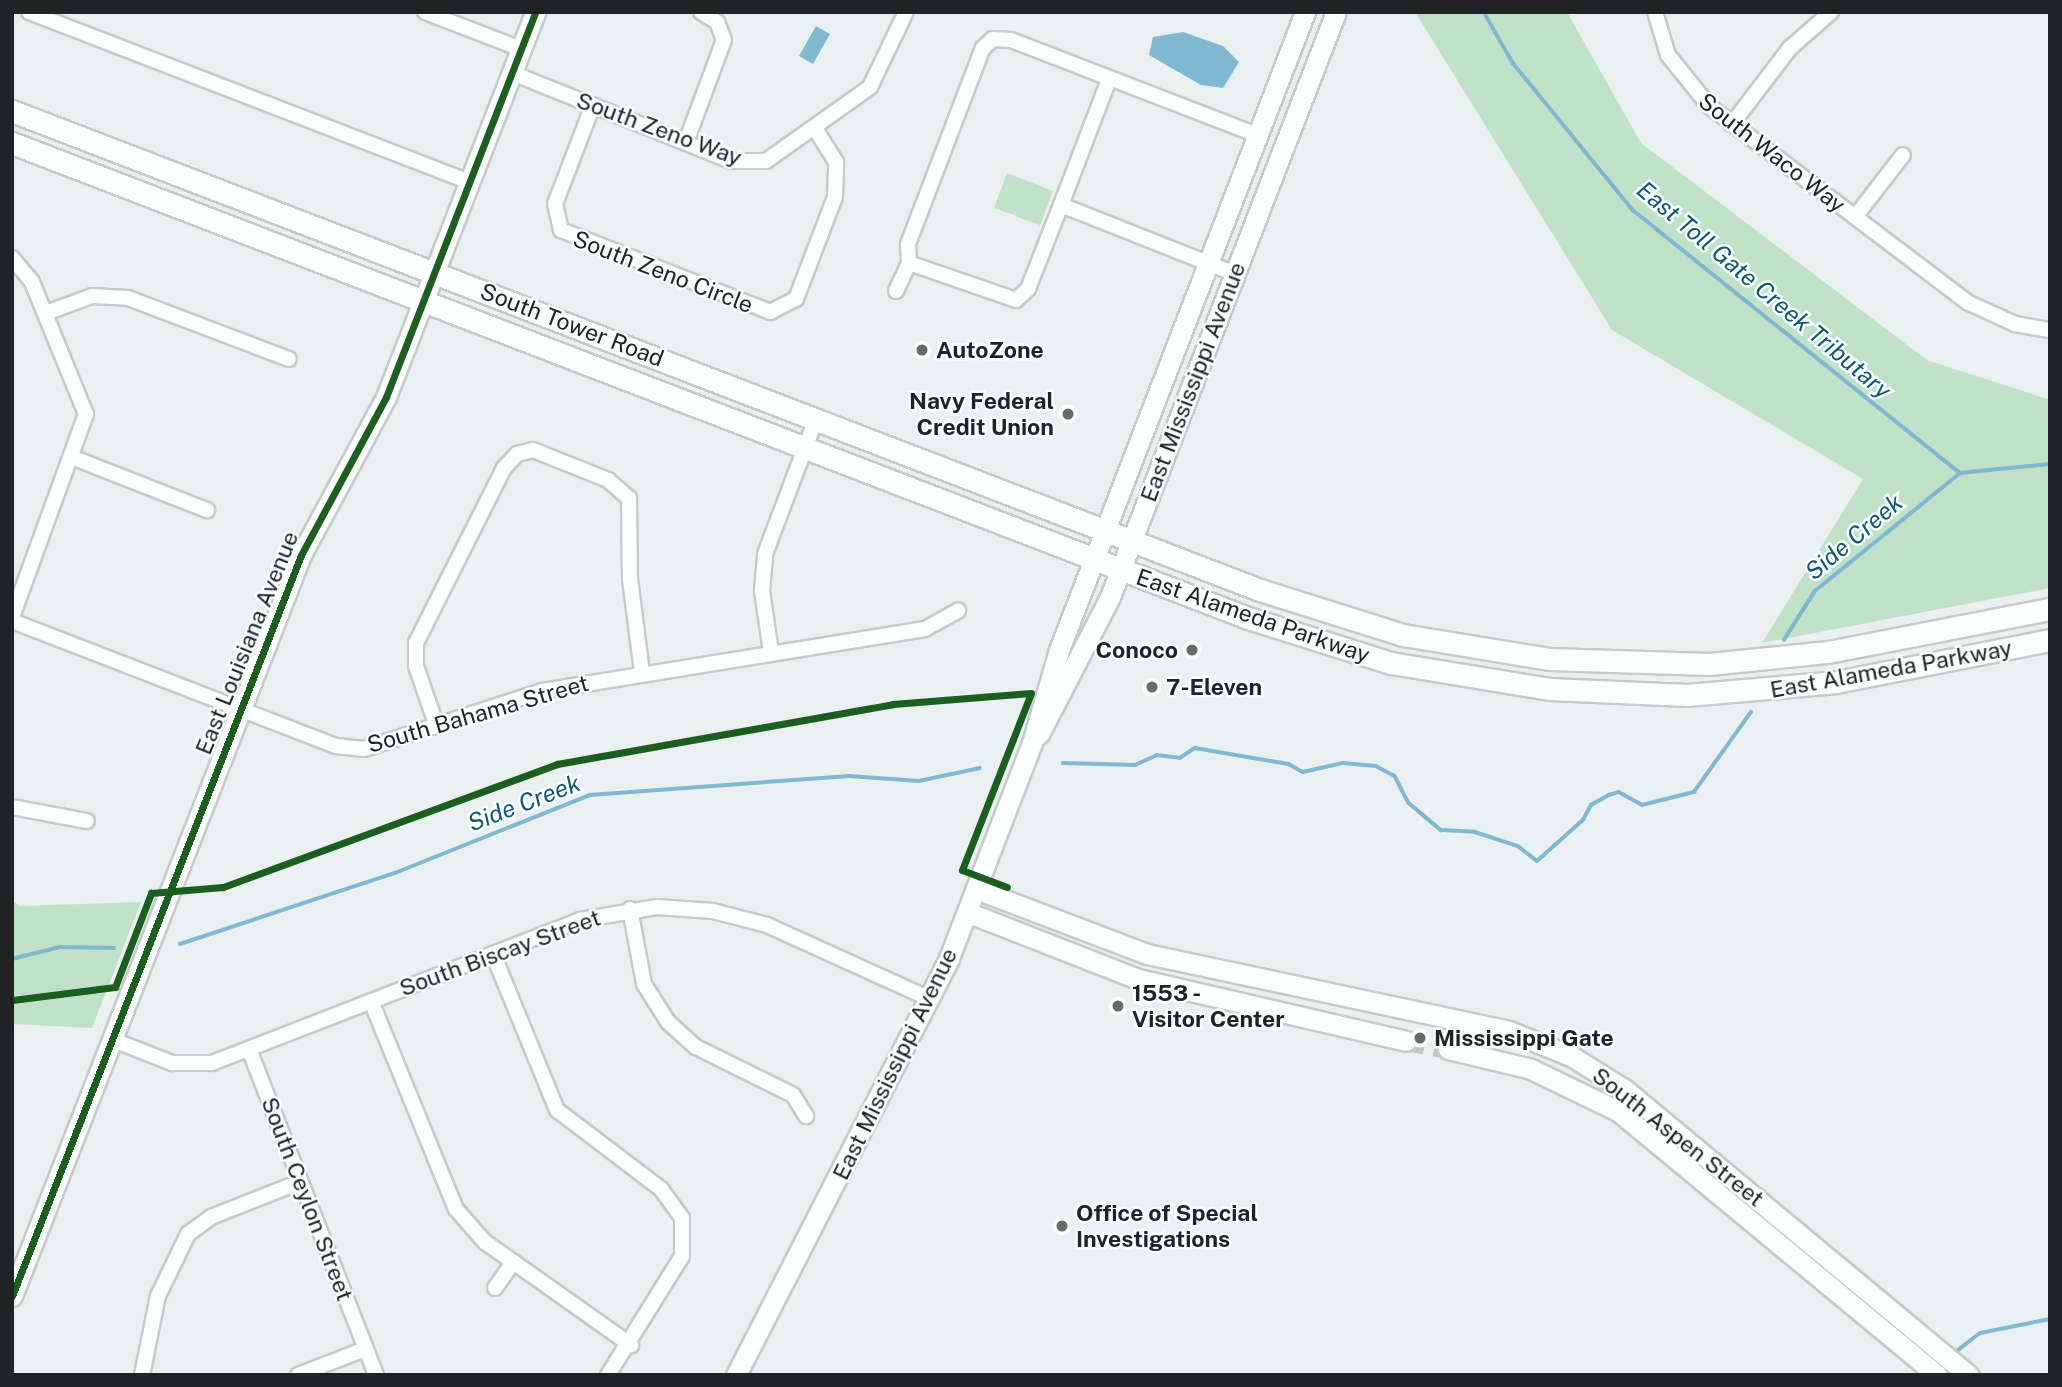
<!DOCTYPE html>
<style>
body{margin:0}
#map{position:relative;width:2062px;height:1387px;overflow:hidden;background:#eaf0ef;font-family:"Public Sans",sans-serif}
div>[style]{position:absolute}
.green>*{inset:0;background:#c1e0c8}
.water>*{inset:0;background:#7fb8d0}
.stream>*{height:3.5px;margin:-1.75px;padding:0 1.75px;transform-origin:1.75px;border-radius:1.75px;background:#7fb8d0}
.secondary-tunnel>*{height:19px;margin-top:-9.5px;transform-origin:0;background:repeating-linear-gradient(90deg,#c2c7c6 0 19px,transparent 0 29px)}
.roads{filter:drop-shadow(2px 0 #c6caca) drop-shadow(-2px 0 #c6caca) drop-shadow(0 2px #c6caca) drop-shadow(0 -2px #c6caca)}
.street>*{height:14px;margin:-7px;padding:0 7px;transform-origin:7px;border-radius:7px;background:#fcfdfd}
.secondary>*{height:19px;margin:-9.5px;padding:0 9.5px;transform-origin:9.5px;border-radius:9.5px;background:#fcfdfd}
.primary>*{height:21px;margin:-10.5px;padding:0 10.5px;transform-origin:10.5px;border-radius:10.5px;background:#fcfdfd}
.cycleway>*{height:7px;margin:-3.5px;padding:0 3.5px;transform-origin:3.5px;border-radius:3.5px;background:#1b5e20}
.dots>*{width:19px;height:19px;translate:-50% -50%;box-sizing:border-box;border:4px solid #f7fffe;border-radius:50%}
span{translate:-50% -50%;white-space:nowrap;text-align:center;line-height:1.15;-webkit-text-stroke:5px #f7fffe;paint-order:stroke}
.street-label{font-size:23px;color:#202323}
.poi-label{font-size:23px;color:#202323;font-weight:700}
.left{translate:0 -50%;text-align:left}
.right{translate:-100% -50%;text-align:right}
.water-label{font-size:24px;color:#15556e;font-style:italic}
.frame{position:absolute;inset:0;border:14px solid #202323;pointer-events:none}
</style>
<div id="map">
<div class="green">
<div style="clip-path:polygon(1415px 12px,1567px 12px,1641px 143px,1927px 360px,2050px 400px,2050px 588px,1762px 643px,1863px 479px,1612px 330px)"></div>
<div style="clip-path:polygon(1007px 173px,1053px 191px,1040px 225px,994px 208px)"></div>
<div style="clip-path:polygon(12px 900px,20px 906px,141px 902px,92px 1028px,12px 1024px)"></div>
</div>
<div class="water">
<div style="clip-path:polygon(816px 26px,830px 34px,813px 64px,799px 56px)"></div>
<div style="clip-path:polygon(1183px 32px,1223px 46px,1239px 62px,1223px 88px,1201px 85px,1149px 55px,1153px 37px)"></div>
</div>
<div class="stream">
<div style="left:1484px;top:12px;width:59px;rotate:60.4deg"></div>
<div style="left:1513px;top:63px;width:190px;rotate:50.8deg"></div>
<div style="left:1633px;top:210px;width:420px;rotate:38.8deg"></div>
<div style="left:1960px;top:473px;width:90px;rotate:-5.7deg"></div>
<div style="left:1784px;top:640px;width:58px;rotate:-57.7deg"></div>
<div style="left:1815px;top:591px;width:187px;rotate:-39.1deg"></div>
<div style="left:1063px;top:763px;width:72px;rotate:1.6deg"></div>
<div style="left:1135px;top:765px;width:24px;rotate:-24deg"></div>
<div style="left:1157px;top:755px;width:23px;rotate:7deg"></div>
<div style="left:1180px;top:758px;width:18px;rotate:-34deg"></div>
<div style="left:1195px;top:748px;width:95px;rotate:9.7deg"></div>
<div style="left:1289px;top:764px;width:16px;rotate:30deg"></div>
<div style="left:1303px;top:772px;width:41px;rotate:-12.7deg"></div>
<div style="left:1343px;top:763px;width:33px;rotate:5deg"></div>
<div style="left:1376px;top:766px;width:21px;rotate:28deg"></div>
<div style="left:1395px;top:776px;width:30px;rotate:63deg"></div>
<div style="left:1409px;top:803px;width:42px;rotate:40.2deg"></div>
<div style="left:1441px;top:830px;width:34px;rotate:3deg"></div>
<div style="left:1475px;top:832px;width:45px;rotate:18deg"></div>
<div style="left:1518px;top:846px;width:24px;rotate:38deg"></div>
<div style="left:1537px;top:861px;width:62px;rotate:-41.7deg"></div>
<div style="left:1583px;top:820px;width:17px;rotate:-62deg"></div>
<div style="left:1591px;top:805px;width:21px;rotate:-29deg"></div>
<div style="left:1609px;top:795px;width:10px;rotate:-17deg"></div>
<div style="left:1619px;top:792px;width:26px;rotate:29deg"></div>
<div style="left:1642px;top:805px;width:54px;rotate:-14deg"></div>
<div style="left:1694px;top:792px;width:98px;rotate:-54.5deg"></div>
<div style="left:180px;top:944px;width:226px;rotate:-18.3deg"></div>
<div style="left:395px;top:873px;width:210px;rotate:-21.8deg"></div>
<div style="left:590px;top:795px;width:260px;rotate:-4.2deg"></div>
<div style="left:849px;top:776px;width:70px;rotate:4.1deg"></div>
<div style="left:919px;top:781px;width:62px;rotate:-12deg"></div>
<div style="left:12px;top:959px;width:49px;rotate:-14deg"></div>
<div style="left:60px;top:947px;width:54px;rotate:1.1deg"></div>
<div style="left:1957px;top:1351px;width:29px;rotate:-38deg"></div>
<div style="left:1980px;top:1333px;width:71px;rotate:-11.3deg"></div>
</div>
<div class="secondary-tunnel">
<div style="left:1406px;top:1041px;width:43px;rotate:10.8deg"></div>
</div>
<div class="roads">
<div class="street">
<div style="left:29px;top:12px;width:473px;rotate:21.1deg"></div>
<div style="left:425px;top:12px;width:103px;rotate:21.1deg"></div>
<div style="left:1655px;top:12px;width:45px;rotate:73.2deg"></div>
<div style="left:1668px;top:55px;width:65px;rotate:51.2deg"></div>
<div style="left:1709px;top:106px;width:326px;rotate:37.2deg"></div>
<div style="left:1969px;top:303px;width:51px;rotate:24.5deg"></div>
<div style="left:2015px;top:324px;width:36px;rotate:10deg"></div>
<div style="left:512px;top:73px;width:236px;rotate:21.9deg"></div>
<div style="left:731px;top:161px;width:35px"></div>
<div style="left:766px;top:161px;width:128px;rotate:-35.4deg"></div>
<div style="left:870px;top:87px;width:83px;rotate:-64.4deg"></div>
<div style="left:593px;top:105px;width:106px;rotate:111deg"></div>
<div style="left:555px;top:204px;width:27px;rotate:77deg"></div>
<div style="left:561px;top:230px;width:225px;rotate:21.4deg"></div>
<div style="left:770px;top:312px;width:29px;rotate:-27deg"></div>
<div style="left:796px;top:299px;width:109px;rotate:-69.1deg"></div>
<div style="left:835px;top:197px;width:35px;rotate:-88deg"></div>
<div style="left:836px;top:162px;width:39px;rotate:-122deg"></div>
<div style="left:1732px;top:124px;width:96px;rotate:-52.7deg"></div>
<div style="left:1790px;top:48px;width:55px;rotate:-41.3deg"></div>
<div style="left:686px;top:142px;width:109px;rotate:-69.6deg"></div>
<div style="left:724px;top:40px;width:19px;rotate:-111deg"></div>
<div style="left:717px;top:22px;width:19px;rotate:-148deg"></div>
<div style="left:1061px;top:205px;width:135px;rotate:-69.1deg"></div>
<div style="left:1855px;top:217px;width:78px;rotate:-52.3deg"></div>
<div style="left:12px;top:258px;width:31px;rotate:50deg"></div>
<div style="left:32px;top:282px;width:143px;rotate:67.8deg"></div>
<div style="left:86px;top:414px;width:216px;rotate:110deg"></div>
<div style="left:909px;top:263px;width:19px;rotate:-93deg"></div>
<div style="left:908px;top:244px;width:210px;rotate:-69.1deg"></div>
<div style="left:983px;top:48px;width:13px;rotate:-42deg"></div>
<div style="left:993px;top:39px;width:18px;rotate:3deg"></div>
<div style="left:1011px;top:40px;width:264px;rotate:21.1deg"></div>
<div style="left:896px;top:291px;width:31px;rotate:-65deg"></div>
<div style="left:909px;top:263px;width:113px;rotate:19.1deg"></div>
<div style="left:1016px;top:300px;width:16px;rotate:-43deg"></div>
<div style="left:1028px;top:289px;width:90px;rotate:-68.6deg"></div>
<div style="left:1061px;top:205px;width:187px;rotate:21.6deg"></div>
<div style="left:46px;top:313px;width:49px;rotate:-20.3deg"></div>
<div style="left:92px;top:296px;width:36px;rotate:3deg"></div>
<div style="left:128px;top:298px;width:172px;rotate:20.8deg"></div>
<div style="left:74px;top:458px;width:143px;rotate:21.4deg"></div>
<div style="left:12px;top:621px;width:347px;rotate:21.1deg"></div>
<div style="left:336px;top:746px;width:28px;rotate:6deg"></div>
<div style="left:364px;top:749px;width:187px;rotate:-18deg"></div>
<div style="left:542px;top:691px;width:388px;rotate:-9.2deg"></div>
<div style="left:925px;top:629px;width:38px;rotate:-29deg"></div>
<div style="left:771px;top:652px;width:62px;rotate:-98.4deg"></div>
<div style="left:762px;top:591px;width:37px;rotate:-85deg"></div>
<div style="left:765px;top:554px;width:144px;rotate:-69.3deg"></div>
<div style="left:437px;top:727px;width:65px;rotate:-109deg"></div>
<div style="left:416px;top:666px;width:23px;rotate:-90deg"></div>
<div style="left:416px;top:643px;width:196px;rotate:-63.3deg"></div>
<div style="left:504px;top:468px;width:19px;rotate:-47deg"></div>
<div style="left:517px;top:454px;width:16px;rotate:-14deg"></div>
<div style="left:533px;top:450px;width:81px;rotate:21.8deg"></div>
<div style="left:608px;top:480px;width:28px;rotate:41deg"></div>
<div style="left:629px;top:498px;width:81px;rotate:89.3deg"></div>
<div style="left:630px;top:579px;width:95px;rotate:82.7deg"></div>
<div style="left:12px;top:807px;width:76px;rotate:10.6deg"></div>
<div style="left:630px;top:909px;width:76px;rotate:79.4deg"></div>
<div style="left:644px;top:984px;width:45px;rotate:57.7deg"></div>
<div style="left:668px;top:1022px;width:38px;rotate:42deg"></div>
<div style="left:696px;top:1047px;width:108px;rotate:26.3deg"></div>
<div style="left:793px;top:1095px;width:25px;rotate:58deg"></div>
<div style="left:493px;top:954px;width:169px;rotate:67.7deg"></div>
<div style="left:557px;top:1110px;width:131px;rotate:37.2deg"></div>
<div style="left:661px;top:1189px;width:36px;rotate:54deg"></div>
<div style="left:682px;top:1218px;width:38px;rotate:90deg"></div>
<div style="left:682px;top:1256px;width:140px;rotate:121.9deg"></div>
<div style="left:371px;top:1001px;width:225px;rotate:67.8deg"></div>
<div style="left:456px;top:1209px;width:44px;rotate:48.7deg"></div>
<div style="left:485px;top:1242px;width:179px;rotate:35.2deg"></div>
<div style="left:111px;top:1039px;width:66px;rotate:21.5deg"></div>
<div style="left:172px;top:1063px;width:40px"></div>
<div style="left:212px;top:1063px;width:395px;rotate:-21.2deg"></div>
<div style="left:580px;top:920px;width:78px;rotate:-9.6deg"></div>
<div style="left:657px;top:907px;width:56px;rotate:4.1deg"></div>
<div style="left:713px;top:911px;width:56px;rotate:14.5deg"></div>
<div style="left:767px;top:925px;width:179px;rotate:24.4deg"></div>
<div style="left:249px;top:1049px;width:350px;rotate:68.7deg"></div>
<div style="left:495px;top:1288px;width:32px;rotate:-55deg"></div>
<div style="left:142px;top:1375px;width:81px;rotate:-78.6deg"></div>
<div style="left:158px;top:1296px;width:69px;rotate:-64.2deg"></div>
<div style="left:188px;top:1234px;width:29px;rotate:-36deg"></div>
<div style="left:211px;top:1217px;width:96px;rotate:-21.5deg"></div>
<div style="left:298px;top:1375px;width:72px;rotate:-21.2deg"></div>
</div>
<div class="secondary">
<div style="left:1039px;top:734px;width:154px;rotate:-62.6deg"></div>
<div style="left:1110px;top:597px;width:627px;rotate:-68.88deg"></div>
<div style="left:976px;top:889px;width:183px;rotate:20.8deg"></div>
<div style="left:1147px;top:954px;width:370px;rotate:12deg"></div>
<div style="left:1509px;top:1031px;width:67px;rotate:22deg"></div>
<div style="left:1571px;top:1056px;width:62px;rotate:31.9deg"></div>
<div style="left:1624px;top:1089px;width:448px;rotate:39.7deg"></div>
<div style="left:967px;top:912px;width:184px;rotate:21.4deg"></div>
<div style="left:1138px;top:979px;width:275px;rotate:13deg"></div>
<div style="left:1448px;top:1049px;width:85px;rotate:13.5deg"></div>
<div style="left:1531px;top:1069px;width:97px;rotate:25.8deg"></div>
<div style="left:1618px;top:1111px;width:414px;rotate:39.6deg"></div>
<div style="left:12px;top:1296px;width:795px;rotate:-68.69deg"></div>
<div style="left:301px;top:555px;width:179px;rotate:-61.7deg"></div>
<div style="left:386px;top:397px;width:413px;rotate:-68.8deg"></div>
<div style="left:736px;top:1375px;width:468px;rotate:-62.9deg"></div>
<div style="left:949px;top:958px;width:230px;rotate:-68.9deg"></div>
<div style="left:1032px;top:743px;width:97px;rotate:-73.8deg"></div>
<div style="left:1059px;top:650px;width:684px;rotate:-68.91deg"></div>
</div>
<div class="primary">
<div style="left:12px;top:111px;width:1337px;rotate:21deg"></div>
<div style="left:1260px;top:590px;width:150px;rotate:17.5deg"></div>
<div style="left:1403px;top:635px;width:149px;rotate:9.3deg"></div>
<div style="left:1550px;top:659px;width:159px;rotate:1.8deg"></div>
<div style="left:1709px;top:664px;width:120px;rotate:-5.8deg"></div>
<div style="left:1828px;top:652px;width:226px;rotate:-11deg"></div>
<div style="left:12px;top:143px;width:1324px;rotate:21.02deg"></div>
<div style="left:1248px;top:618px;width:150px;rotate:17.5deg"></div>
<div style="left:1391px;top:663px;width:160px;rotate:9.3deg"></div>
<div style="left:1549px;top:689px;width:138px;rotate:2.5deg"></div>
<div style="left:1687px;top:695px;width:150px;rotate:-5deg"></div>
<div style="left:1836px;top:682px;width:218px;rotate:-11.1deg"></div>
</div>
</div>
<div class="cycleway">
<div style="left:12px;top:1000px;width:104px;rotate:-7.2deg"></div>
<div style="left:115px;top:987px;width:101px;rotate:-69deg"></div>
<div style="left:151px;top:893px;width:72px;rotate:-4.8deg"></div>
<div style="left:223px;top:887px;width:356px;rotate:-20.2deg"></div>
<div style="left:557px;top:764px;width:341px;rotate:-10.1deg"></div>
<div style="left:893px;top:704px;width:138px;rotate:-4.6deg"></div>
<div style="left:1031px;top:693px;width:190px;rotate:111.3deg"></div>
<div style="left:962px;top:870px;width:48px;rotate:20.7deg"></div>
<div style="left:12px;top:1296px;width:795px;rotate:-68.69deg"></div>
<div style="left:301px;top:555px;width:179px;rotate:-61.7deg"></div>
<div style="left:386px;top:397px;width:413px;rotate:-68.8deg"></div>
</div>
<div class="dots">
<div style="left:922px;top:350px;background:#676b6a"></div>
<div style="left:1068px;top:414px;background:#676b6a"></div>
<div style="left:1192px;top:650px;background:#676b6a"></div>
<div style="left:1152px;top:687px;background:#676b6a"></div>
<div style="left:1118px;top:1006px;background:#676b6a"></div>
<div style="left:1420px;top:1038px;background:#676b6a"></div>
<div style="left:1062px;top:1226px;background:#676b6a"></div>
</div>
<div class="street-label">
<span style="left:659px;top:129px;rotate:20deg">South Zeno Way</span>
<span style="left:1772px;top:153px;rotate:38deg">South Waco Way</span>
<span style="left:663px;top:272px;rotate:21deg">South Zeno Circle</span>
<span style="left:572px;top:325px;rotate:21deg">South Tower Road</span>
<span style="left:1193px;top:382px;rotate:-69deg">East Mississippi Avenue</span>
<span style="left:1253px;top:616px;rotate:19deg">East Alameda Parkway</span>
<span style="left:247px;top:643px;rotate:-68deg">East Louisiana Avenue</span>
<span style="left:1891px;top:669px;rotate:-10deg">East Alameda Parkway</span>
<span style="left:478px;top:714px;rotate:-16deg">South Bahama Street</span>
<span style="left:500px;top:953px;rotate:-20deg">South Biscay Street</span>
<span style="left:895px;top:1064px;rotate:-64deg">East Mississippi Avenue</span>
<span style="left:1678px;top:1137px;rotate:38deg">South Aspen Street</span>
<span style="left:307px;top:1199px;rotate:69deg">South Ceylon Street</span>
</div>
<div class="poi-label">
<span class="left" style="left:936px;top:350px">AutoZone</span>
<span class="right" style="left:1054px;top:414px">Navy Federal<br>Credit Union</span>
<span class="right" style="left:1178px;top:650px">Conoco</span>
<span class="left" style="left:1166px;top:687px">7-Eleven</span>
<span class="left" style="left:1132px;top:1006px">1553 -<br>Visitor Center</span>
<span class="left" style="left:1434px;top:1038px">Mississippi Gate</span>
<span class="left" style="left:1076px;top:1226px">Office of Special<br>Investigations</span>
</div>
<div class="water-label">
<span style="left:1764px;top:290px;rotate:40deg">East Toll Gate Creek Tributary</span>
<span style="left:1854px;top:537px;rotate:-40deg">Side Creek</span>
<span style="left:524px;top:803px;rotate:-21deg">Side Creek</span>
</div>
<div class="frame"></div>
</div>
